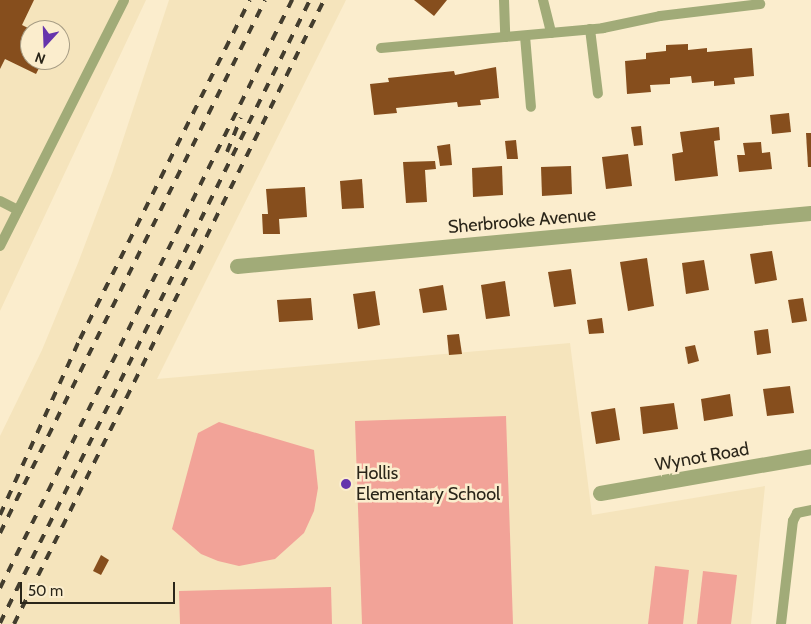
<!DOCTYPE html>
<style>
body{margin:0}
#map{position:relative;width:811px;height:624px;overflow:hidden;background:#fbedcd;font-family:Cabin,sans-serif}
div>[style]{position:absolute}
.built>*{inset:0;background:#f5e4bc}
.green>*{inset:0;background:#f2a398}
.building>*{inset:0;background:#864e1d}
.lane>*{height:10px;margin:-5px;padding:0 5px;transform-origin:5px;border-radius:5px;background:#a1ab78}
.street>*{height:15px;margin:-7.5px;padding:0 7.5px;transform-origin:7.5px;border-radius:7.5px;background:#a1ab78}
.rail>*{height:4px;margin-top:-2px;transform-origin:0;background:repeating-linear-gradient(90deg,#433d2e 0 9px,transparent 0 18px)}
.dots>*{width:14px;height:14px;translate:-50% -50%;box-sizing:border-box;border:2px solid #fbedcd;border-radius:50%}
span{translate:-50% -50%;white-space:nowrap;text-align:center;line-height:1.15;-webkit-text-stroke:5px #fbedcd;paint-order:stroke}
.street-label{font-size:18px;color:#2a2519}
.poi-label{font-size:18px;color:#2a2519}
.left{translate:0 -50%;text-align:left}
.north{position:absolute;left:20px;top:20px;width:50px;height:50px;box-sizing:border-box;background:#fbedcd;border:1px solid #a79d85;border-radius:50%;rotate:200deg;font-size:14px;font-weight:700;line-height:20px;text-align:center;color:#2a2519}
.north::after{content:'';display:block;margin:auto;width:18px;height:22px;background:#6634ac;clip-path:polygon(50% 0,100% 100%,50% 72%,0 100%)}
.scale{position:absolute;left:20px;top:582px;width:155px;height:22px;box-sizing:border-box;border:2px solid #2a2519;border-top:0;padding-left:6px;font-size:15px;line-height:18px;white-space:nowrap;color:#2a2519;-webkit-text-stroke:4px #fbedcd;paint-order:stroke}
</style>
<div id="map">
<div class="built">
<div style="clip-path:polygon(evenodd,0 0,146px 0,0 311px,0 0,30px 30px,60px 30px,60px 60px,30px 60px,30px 30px)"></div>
<div style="clip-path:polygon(169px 0,346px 0,157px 379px,570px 343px,592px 515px,765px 486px,751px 624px,0 624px,0 436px,42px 350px,78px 263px,112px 173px)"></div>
</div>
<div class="green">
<div style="clip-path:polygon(506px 416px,513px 624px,362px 624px,355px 421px)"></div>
<div style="clip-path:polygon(219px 422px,314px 450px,318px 488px,314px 511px,304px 533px,275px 559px,239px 566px,218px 561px,201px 554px,172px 529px,198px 433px)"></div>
<div style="clip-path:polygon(655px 566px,689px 570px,683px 624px,648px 624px)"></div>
<div style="clip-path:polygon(703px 571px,737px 575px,731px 624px,697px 624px)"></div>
<div style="clip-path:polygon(331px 587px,332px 624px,180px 624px,179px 591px)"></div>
</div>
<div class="building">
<div style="clip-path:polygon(0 0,34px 0,22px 25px,30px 29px,30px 60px,43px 60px,36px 74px,5px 59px,0 69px)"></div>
<div style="clip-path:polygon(414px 0,447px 0,434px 16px)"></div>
<div style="clip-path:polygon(688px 44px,688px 50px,707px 48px,707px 52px,752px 48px,754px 76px,734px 78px,735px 84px,714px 86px,714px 81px,692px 83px,691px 76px,670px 78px,670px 84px,650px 85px,651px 92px,627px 94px,625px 61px,646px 59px,646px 53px,666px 51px,666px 45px)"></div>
<div style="clip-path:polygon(496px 67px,499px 98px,480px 100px,481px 105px,458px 107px,457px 102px,396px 108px,397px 113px,374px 115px,370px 84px,389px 82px,388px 78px,454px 71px,455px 75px)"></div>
<div style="clip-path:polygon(789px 113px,791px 132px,772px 134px,770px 115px)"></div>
<div style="clip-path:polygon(641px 126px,643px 145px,634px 146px,631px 127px)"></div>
<div style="clip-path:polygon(719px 127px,720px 140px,714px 141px,718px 176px,675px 181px,672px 154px,683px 152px,680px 132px)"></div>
<div style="clip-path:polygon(806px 133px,811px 133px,811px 167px,808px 167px)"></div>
<div style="clip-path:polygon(516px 140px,518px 159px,507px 159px,505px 141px)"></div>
<div style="clip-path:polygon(761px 142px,762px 153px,770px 152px,772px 169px,739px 172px,737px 155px,745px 155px,743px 143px)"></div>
<div style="clip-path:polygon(450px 144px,452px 165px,440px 166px,437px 146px)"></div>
<div style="clip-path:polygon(628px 154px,632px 186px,606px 189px,602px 157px)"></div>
<div style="clip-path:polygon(435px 161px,436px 169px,425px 170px,427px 202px,406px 203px,403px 162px)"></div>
<div style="clip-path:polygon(502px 166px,503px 195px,473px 197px,472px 168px)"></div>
<div style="clip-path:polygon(571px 166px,572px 194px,542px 196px,541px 167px)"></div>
<div style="clip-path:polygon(362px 179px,364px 208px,342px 209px,340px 181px)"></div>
<div style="clip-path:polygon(305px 187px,307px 217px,279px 219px,280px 234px,263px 234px,262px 214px,268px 214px,266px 189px)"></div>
<div style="clip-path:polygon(772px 251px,777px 280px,755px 284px,750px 254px)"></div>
<div style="clip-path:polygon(647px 258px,654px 306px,628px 311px,620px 262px)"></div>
<div style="clip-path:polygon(704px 260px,709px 290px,686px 294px,682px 263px)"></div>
<div style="clip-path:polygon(571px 269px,576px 304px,554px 307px,548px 272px)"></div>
<div style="clip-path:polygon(505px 281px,510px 316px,486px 319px,481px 285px)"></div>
<div style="clip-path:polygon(443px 285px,447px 310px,423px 313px,419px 289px)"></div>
<div style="clip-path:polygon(375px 291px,380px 325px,358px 329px,353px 294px)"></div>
<div style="clip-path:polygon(311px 298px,313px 320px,279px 322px,277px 300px)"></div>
<div style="clip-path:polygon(803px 298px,807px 321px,792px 323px,788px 300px)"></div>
<div style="clip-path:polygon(602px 318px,604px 333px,589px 334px,587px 320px)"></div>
<div style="clip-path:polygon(768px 329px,771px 353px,757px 355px,754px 331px)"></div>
<div style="clip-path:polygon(459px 334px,462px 354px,449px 355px,447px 335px)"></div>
<div style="clip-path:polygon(695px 345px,699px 361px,688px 364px,685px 347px)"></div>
<div style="clip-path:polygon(790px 386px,794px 413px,767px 416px,763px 389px)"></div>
<div style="clip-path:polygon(730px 394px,733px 416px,704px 421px,701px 399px)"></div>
<div style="clip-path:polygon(674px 403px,678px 429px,643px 434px,640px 407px)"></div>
<div style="clip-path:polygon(615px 408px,620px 440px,596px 444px,591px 412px)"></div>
<div style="clip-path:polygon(101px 555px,109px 560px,101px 575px,93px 571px)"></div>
</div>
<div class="lane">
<div style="left:504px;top:0;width:37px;rotate:88deg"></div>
<div style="left:543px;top:0;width:34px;rotate:76deg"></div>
<div style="left:590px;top:29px;width:65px;rotate:83deg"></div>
<div style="left:525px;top:36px;width:71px;rotate:85.2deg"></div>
<div style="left:381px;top:48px;width:223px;rotate:-5.1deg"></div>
<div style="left:603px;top:28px;width:58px;rotate:-11.9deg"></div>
<div style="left:660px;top:16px;width:101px;rotate:-6.8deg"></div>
<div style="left:0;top:201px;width:20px;rotate:27deg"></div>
<div style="left:0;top:246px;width:275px;rotate:-63.2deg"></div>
<div style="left:781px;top:624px;width:104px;rotate:-83.4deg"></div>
<div style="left:793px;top:521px;width:9px;rotate:-63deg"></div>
<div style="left:797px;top:513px;width:14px;rotate:-12deg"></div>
</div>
<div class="street">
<div style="left:237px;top:266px;width:576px;rotate:-5.28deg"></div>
<div style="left:600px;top:493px;width:214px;rotate:-9.9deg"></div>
</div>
<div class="rail">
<div style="left:227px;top:152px;width:37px;rotate:-68deg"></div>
<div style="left:0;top:515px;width:193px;rotate:-65.6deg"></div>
<div style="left:80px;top:339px;width:379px;rotate:-63.4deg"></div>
<div style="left:0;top:533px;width:595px;rotate:-63.56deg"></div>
<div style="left:0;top:588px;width:657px;rotate:-63.59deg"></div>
<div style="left:0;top:623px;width:696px;rotate:-63.55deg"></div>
<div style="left:14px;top:624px;width:697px;rotate:-63.58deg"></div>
</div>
<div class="dots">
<div style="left:346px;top:484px;background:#6634ac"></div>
</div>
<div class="street-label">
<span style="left:522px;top:221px;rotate:-5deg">Sherbrooke Avenue</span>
<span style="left:702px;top:457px;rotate:-10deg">Wynot Road</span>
</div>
<div class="poi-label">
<span class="left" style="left:356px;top:484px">Hollis<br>Elementary School</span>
</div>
<div class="north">N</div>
<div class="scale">50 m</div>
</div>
